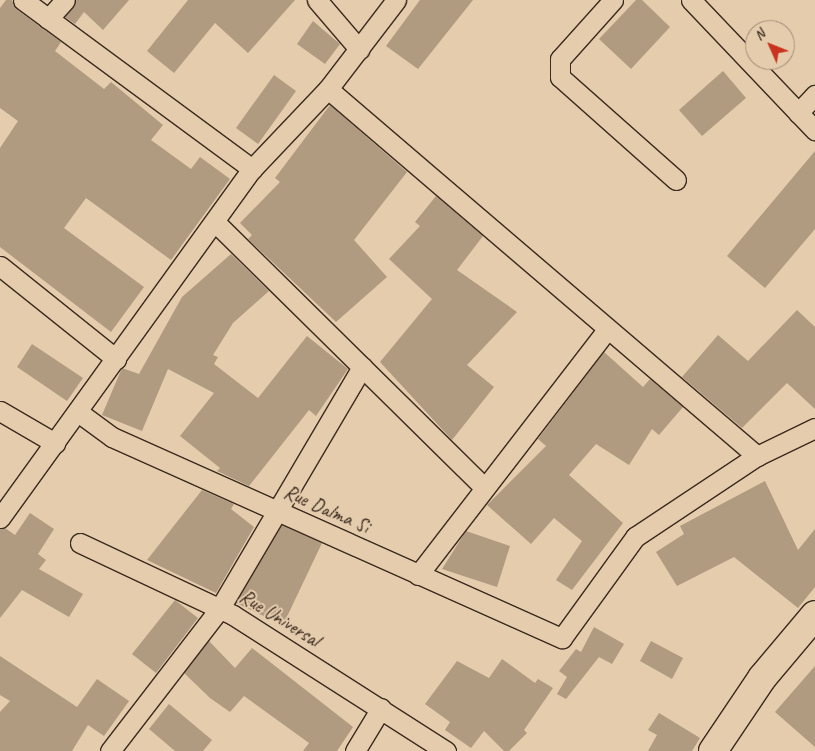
<!DOCTYPE html>
<style>
body{margin:0}
#map{position:relative;width:815px;height:751px;overflow:hidden;background:#e4ccad;font-family:Caveat,sans-serif}
div>[style]{position:absolute}
.building>*{inset:0;background:#b09a80}
.roads{filter:drop-shadow(1px 0 #3b2a1e) drop-shadow(-1px 0 #3b2a1e) drop-shadow(0 1px #3b2a1e) drop-shadow(0 -1px #3b2a1e)}
.minor>*{height:19px;margin:-9.5px;padding:0 9.5px;transform-origin:9.5px;border-radius:9.5px;background:#e4ccad}
.secondary>*{height:28px;margin:-14px;padding:0 14px;transform-origin:14px;border-radius:14px;background:#e4ccad}
span{translate:-50% -50%;white-space:nowrap;text-align:center;line-height:1.15;-webkit-text-stroke:4px #e4ccad;paint-order:stroke}
.street-label{font-size:20px;color:#3b2a1e}
.north{position:absolute;left:745px;top:20px;width:50px;height:50px;box-sizing:border-box;background:#e4ccad;border:1px solid #a08b74;border-radius:50%;rotate:314deg;font-size:14px;font-weight:700;line-height:20px;text-align:center;color:#3b2a1e}
.north::after{content:'';display:block;margin:auto;width:18px;height:22px;background:#c8321e;clip-path:polygon(50% 0,100% 100%,50% 72%,0 100%)}
</style>
<div id="map">
<div class="building">
<div style="clip-path:polygon(6px 0,12px 0,16px 9px,61px 42px,55px 51px,104px 89px,111px 82px,163px 125px,151px 140px,191px 169px,200px 157px,230px 179px,171px 260px,86px 198px,64px 228px,144px 287px,111px 332px,0 247px,0 148px,18px 121px,0 108px,0 8px)"></div>
<div style="clip-path:polygon(76px 0,129px 0,103px 30px,84px 12px,75px 24px,65px 17px)"></div>
<div style="clip-path:polygon(188px 0,295px 0,248px 53px,215px 23px,174px 73px,147px 51px)"></div>
<div style="clip-path:polygon(420px 0,473px 0,418px 69px,386px 46px)"></div>
<div style="clip-path:polygon(636px 0,642px 0,670px 27px,631px 69px,599px 39px)"></div>
<div style="clip-path:polygon(313px 21px,340px 44px,325px 64px,297px 44px)"></div>
<div style="clip-path:polygon(723px 71px,746px 98px,702px 136px,679px 110px)"></div>
<div style="clip-path:polygon(274px 75px,296px 91px,258px 144px,236px 128px)"></div>
<div style="clip-path:polygon(330px 105px,407px 172px,354px 240px,387px 277px,336px 322px,248px 239px,252px 235px,240px 223px,280px 182px,275px 178px)"></div>
<div style="clip-path:polygon(815px 151px,815px 229px,765px 288px,727px 256px)"></div>
<div style="clip-path:polygon(436px 196px,483px 236px,457px 270px,517px 312px,467px 365px,494px 387px,452px 440px,380px 362px,432px 299px,389px 259px,420px 226px,415px 222px)"></div>
<div style="clip-path:polygon(231px 254px,269px 291px,233px 323px,213px 355px,218px 357px,214px 364px,258px 398px,307px 336px,348px 369px,316px 416px,309px 410px,249px 486px,217px 471px,220px 468px,180px 436px,214px 393px,168px 369px,142px 431px,102px 415px,122px 368px,139px 374px,182px 297px)"></div>
<div style="clip-path:polygon(797px 310px,815px 327px,815px 409px,787px 383px,742px 428px,682px 377px,718px 335px,748px 361px)"></div>
<div style="clip-path:polygon(32px 344px,83px 378px,67px 401px,17px 367px)"></div>
<div style="clip-path:polygon(604px 352px,643px 387px,650px 379px,683px 407px,659px 435px,652px 429px,629px 465px,596px 444px,569px 475px,623px 523px,572px 590px,556px 580px,582px 541px,554px 518px,531px 544px,487px 505px,546px 446px,538px 439px)"></div>
<div style="clip-path:polygon(765px 481px,798px 550px,815px 529px,815px 587px,798px 608px,734px 557px,677px 586px,656px 552px,684px 534px,680px 526px)"></div>
<div style="clip-path:polygon(202px 490px,234px 504px,231px 509px,254px 527px,216px 593px,147px 560px)"></div>
<div style="clip-path:polygon(30px 513px,54px 529px,38px 554px,46px 560px,39px 569px,83px 594px,69px 617px,22px 590px,0 618px,0 529px,5px 528px,15px 535px)"></div>
<div style="clip-path:polygon(282px 525px,322px 543px,283px 625px,236px 603px)"></div>
<div style="clip-path:polygon(466px 531px,510px 546px,497px 587px,442px 569px)"></div>
<div style="clip-path:polygon(175px 600px,198px 618px,156px 673px,132px 654px)"></div>
<div style="clip-path:polygon(594px 627px,624px 644px,612px 664px,599px 657px,566px 699px,557px 694px,567px 677px,559px 671px,576px 649px,581px 652px)"></div>
<div style="clip-path:polygon(209px 641px,235px 668px,252px 648px,353px 727px,337px 751px,303px 751px,309px 743px,244px 696px,230px 712px,210px 698px,184px 673px)"></div>
<div style="clip-path:polygon(651px 641px,683px 658px,672px 679px,640px 661px)"></div>
<div style="clip-path:polygon(0 656px,77px 707px,97px 679px,129px 701px,104px 736px,88px 725px,72px 751px,0 751px,0 712px,10px 701px,0 695px)"></div>
<div style="clip-path:polygon(502px 659px,535px 683px,538px 679px,553px 688px,524px 730px,527px 733px,509px 751px,504px 751px,484px 731px,471px 748px,445px 730px,450px 722px,425px 704px,457px 661px,489px 678px)"></div>
<div style="clip-path:polygon(815px 666px,815px 747px,775px 712px)"></div>
<div style="clip-path:polygon(169px 704px,212px 740px,203px 751px,175px 751px,149px 729px)"></div>
<div style="clip-path:polygon(659px 713px,700px 738px,692px 751px,648px 751px,657px 735px,648px 730px)"></div>
</div>
<div class="roads">
<div class="minor">
<div style="left:23px;top:0;width:285px;rotate:36.4deg"></div>
<div style="left:317px;top:0;width:65px;rotate:49.4deg"></div>
<div style="left:613px;top:0;width:79px;rotate:131.9deg"></div>
<div style="left:560px;top:59px;width:18px;rotate:90deg"></div>
<div style="left:560px;top:77px;width:155px;rotate:41.6deg"></div>
<div style="left:691px;top:0;width:180px;rotate:46.4deg"></div>
<div style="left:48px;top:19px;width:25px;rotate:-48deg"></div>
<div style="left:328px;top:89px;width:565px;rotate:40.55deg"></div>
<div style="left:798px;top:113px;width:25px;rotate:-47deg"></div>
<div style="left:216px;top:223px;width:375px;rotate:44.6deg"></div>
<div style="left:0;top:266px;width:149px;rotate:38.7deg"></div>
<div style="left:0;top:411px;width:64px;rotate:30.2deg"></div>
<div style="left:78px;top:412px;width:42px;rotate:36.3deg"></div>
<div style="left:112px;top:437px;width:493px;rotate:24.1deg"></div>
<div style="left:562px;top:638px;width:125px;rotate:-54.1deg"></div>
<div style="left:635px;top:537px;width:146px;rotate:-33.6deg"></div>
<div style="left:757px;top:456px;width:64px;rotate:-25.8deg"></div>
<div style="left:0;top:518px;width:430px;rotate:-54.2deg"></div>
<div style="left:252px;top:169px;width:110px;rotate:-46.5deg"></div>
<div style="left:328px;top:89px;width:112px;rotate:-52.6deg"></div>
<div style="left:80px;top:543px;width:169px;rotate:25.2deg"></div>
<div style="left:233px;top:615px;width:253px;rotate:32.6deg"></div>
<div style="left:418px;top:575px;width:309px;rotate:-52.4deg"></div>
<div style="left:110px;top:751px;width:180px;rotate:-52.4deg"></div>
<div style="left:220px;top:608px;width:280px;rotate:-59.5deg"></div>
<div style="left:355px;top:751px;width:50px;rotate:-58.8deg"></div>
</div>
<div class="secondary">
<div style="left:713px;top:751px;width:88px;rotate:-56.1deg"></div>
<div style="left:762px;top:678px;width:82px;rotate:-49.9deg"></div>
</div>
</div>
<div class="street-label">
<span style="left:327px;top:509px;rotate:24deg">Rue Dalma Si</span>
<span style="left:280px;top:618px;rotate:32deg">Rue Universal</span>
</div>
<div class="north">N</div>
</div>
